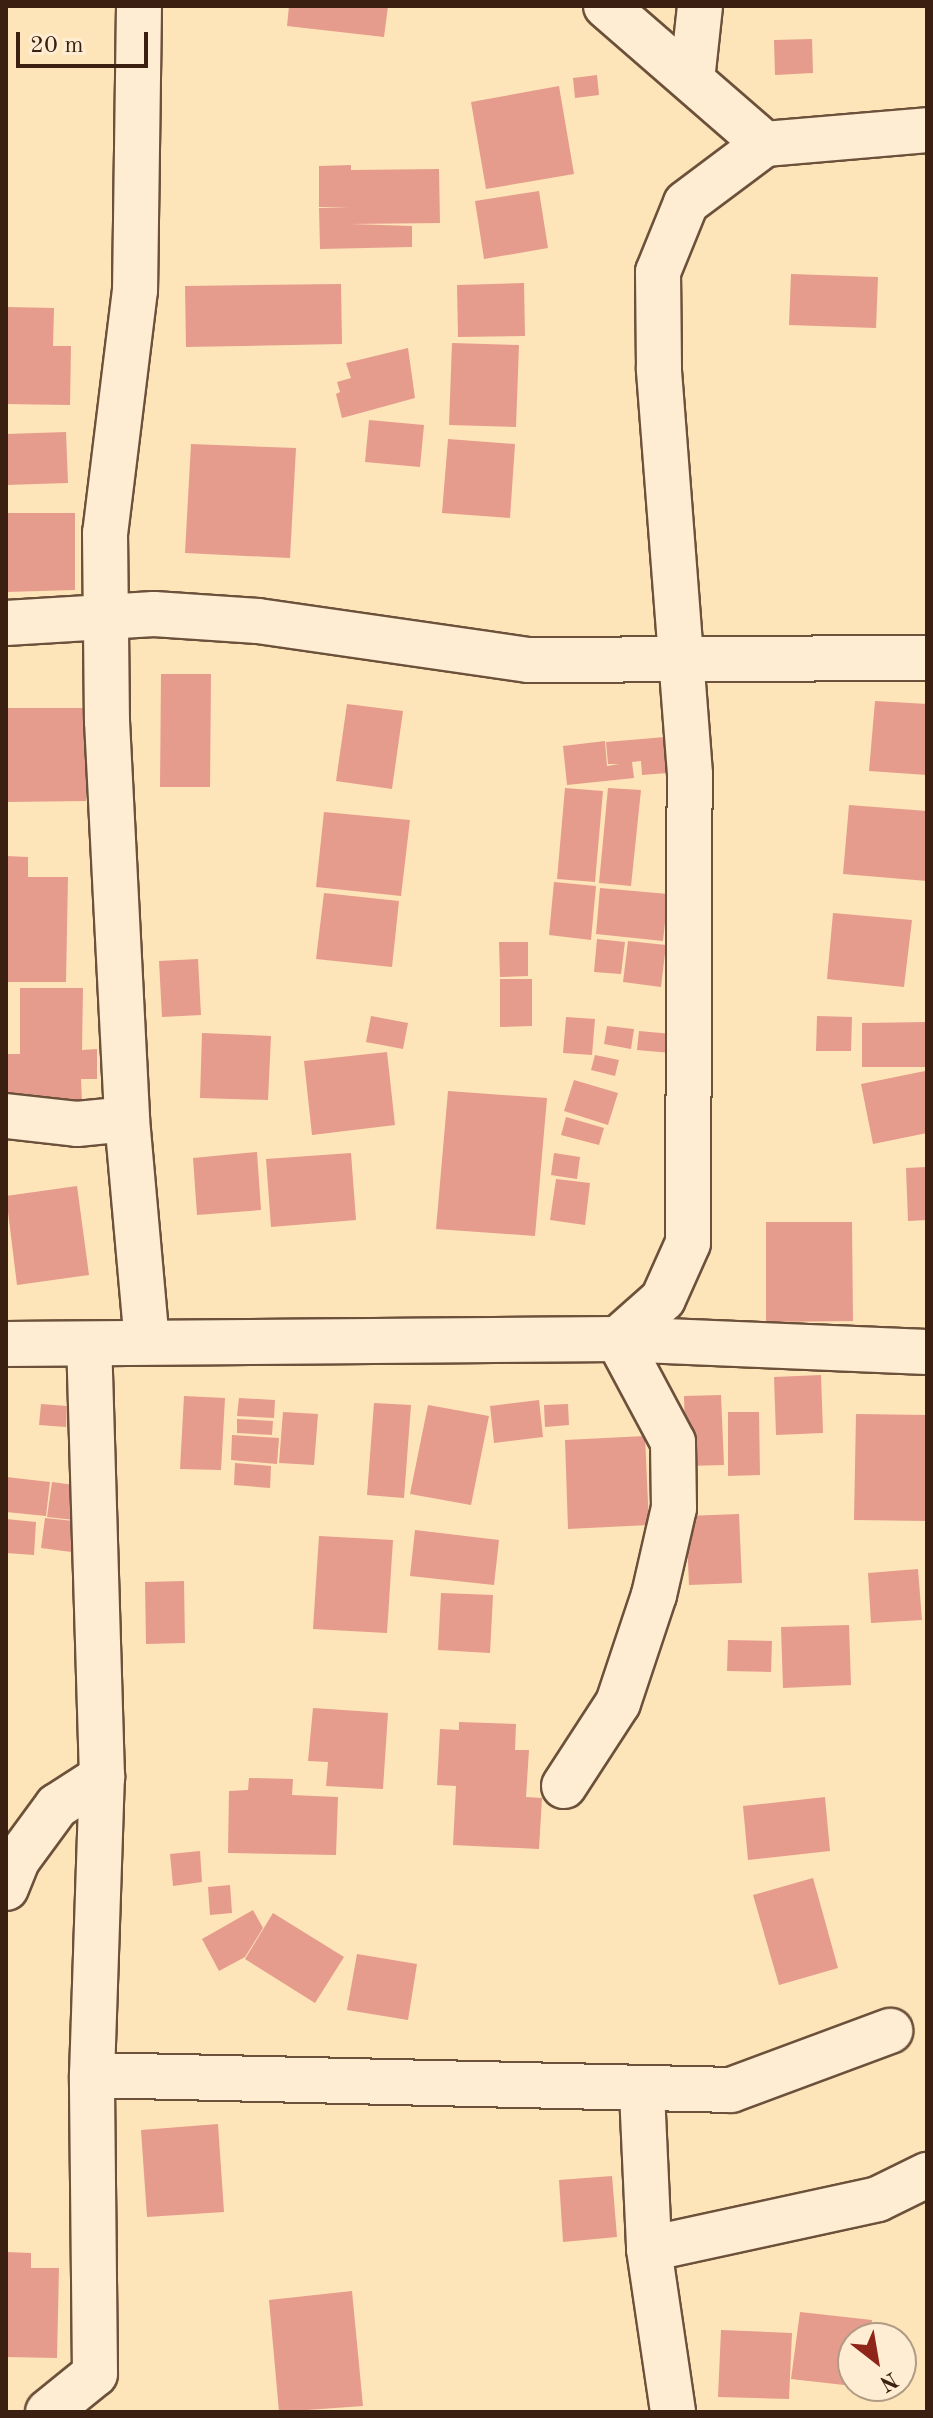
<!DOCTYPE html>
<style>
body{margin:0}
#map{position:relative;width:933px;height:2418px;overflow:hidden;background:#fee4b9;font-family:"Old Standard TT",serif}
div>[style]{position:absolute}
.building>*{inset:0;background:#e69c8c}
.roads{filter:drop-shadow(2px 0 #6c513b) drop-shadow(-2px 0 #6c513b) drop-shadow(0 2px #6c513b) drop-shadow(0 -2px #6c513b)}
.minor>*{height:44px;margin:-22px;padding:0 22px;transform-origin:22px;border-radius:22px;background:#feedd2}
span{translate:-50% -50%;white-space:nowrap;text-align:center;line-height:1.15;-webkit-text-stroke:6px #feedd2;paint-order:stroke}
.frame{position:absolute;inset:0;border:8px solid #3b2011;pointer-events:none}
.north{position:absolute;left:837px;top:2322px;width:80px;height:80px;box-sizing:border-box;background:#feedd2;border:2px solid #b09b85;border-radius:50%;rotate:149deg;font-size:22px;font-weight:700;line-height:32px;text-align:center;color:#3b2011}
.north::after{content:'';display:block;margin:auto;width:28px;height:36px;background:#8f2418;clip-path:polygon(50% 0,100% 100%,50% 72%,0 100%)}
.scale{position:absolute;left:16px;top:32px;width:132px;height:36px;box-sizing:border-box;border:4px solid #3b2011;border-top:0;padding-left:10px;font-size:24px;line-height:28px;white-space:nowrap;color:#3b2011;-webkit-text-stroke:6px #feedd2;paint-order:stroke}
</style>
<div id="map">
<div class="building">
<div style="clip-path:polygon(289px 6px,388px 6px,384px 37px,287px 26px)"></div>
<div style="clip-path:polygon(812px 39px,813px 73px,775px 75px,774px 40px)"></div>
<div style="clip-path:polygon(597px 75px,599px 95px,575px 98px,573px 78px)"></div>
<div style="clip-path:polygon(559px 86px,574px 174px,486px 189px,471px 102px)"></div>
<div style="clip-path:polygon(351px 165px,351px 170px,439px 169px,440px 223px,351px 224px,412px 226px,412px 247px,320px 249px,319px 208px,349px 207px,319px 207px,319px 166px)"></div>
<div style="clip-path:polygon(539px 191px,548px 248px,484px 259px,475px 201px)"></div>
<div style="clip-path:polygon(791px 274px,878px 277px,876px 328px,789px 325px)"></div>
<div style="clip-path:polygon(524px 283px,525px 336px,458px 337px,457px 285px)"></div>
<div style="clip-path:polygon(341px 284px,342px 344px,186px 347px,185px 286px)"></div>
<div style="clip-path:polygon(6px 307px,54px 308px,53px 346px,71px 346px,70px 405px,6px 404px)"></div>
<div style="clip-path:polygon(452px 343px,519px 345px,516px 427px,449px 425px)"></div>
<div style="clip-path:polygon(408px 348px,415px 398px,342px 418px,336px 394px,340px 392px,337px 382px,351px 378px,346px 363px)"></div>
<div style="clip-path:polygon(369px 420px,424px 425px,420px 467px,365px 462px)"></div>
<div style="clip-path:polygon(66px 432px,68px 483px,6px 485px,6px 434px)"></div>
<div style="clip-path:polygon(448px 439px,515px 444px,510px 518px,442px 513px)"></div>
<div style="clip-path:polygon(191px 444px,296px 448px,290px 558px,185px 553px)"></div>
<div style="clip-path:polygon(6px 513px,75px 513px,75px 590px,6px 592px)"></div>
<div style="clip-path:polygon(161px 674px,211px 674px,210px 787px,160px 787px)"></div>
<div style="clip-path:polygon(875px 701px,927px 704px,927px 775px,869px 771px)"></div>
<div style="clip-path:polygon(347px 704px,403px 711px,392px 789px,336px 781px)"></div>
<div style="clip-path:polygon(6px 708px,86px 708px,86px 801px,6px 802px)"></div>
<div style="clip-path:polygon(665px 737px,668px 773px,642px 775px,641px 761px,632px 762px,634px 778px,567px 785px,563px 746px,605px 741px,607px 766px,619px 764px,608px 764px,606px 742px)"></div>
<div style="clip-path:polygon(565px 788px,603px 791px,595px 882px,557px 879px)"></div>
<div style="clip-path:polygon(608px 788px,641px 790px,631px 886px,599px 883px)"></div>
<div style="clip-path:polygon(849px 805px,927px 811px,927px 881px,843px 874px)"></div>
<div style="clip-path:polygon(324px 812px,410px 820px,401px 896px,316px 887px)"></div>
<div style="clip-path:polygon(6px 856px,28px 857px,28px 877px,68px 877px,66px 982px,6px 982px)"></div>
<div style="clip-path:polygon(554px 882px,596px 886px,591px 940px,549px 935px)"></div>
<div style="clip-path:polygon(600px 888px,668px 894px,663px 941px,596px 934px)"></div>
<div style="clip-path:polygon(324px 893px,399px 901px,392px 967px,316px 959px)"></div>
<div style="clip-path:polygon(833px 913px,912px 920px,904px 987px,827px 979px)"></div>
<div style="clip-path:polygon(597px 939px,625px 942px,621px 974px,594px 972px)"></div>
<div style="clip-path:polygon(628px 941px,666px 945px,661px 987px,623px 982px)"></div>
<div style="clip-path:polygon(499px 942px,528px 942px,528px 976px,500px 977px)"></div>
<div style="clip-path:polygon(198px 959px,201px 1015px,162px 1017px,159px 961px)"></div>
<div style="clip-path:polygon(500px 979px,532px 979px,532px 1026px,500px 1027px)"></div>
<div style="clip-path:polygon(20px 988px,83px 988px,82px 1050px,97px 1049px,97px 1079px,81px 1079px,82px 1102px,6px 1102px,6px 1054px,20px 1054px)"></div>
<div style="clip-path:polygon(371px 1016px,408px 1023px,403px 1049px,366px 1042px)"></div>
<div style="clip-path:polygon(817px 1016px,852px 1017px,851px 1051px,816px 1051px)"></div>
<div style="clip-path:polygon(566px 1017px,595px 1019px,592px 1055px,563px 1053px)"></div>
<div style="clip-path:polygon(927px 1022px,927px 1067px,862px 1067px,862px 1023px)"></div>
<div style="clip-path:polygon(607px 1026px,634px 1029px,631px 1049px,604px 1044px)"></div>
<div style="clip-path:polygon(639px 1031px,672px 1034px,671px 1053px,637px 1050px)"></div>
<div style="clip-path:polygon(202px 1033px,271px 1036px,268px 1100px,200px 1098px)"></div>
<div style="clip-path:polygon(387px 1052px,395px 1125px,312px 1135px,304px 1061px)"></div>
<div style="clip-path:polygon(595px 1055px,619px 1060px,615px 1076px,591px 1070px)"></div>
<div style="clip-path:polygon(925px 1071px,927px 1133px,873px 1144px,861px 1084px)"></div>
<div style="clip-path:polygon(574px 1080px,618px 1093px,608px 1125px,564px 1111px)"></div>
<div style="clip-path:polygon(448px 1091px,547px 1098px,535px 1236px,436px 1229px)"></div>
<div style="clip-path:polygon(566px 1117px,604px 1128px,599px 1145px,561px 1135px)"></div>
<div style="clip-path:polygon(257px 1152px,261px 1210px,197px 1215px,193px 1158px)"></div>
<div style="clip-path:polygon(351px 1153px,356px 1220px,271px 1227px,266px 1159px)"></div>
<div style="clip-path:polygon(554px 1153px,580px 1157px,577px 1179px,551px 1175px)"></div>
<div style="clip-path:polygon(927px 1167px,927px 1220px,908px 1221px,906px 1168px)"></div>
<div style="clip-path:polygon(556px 1179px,590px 1183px,585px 1225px,550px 1220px)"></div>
<div style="clip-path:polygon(77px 1186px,89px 1275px,17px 1285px,6px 1196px)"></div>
<div style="clip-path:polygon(766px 1222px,852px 1222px,853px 1321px,766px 1322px)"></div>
<div style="clip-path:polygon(821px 1375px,823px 1433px,776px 1435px,774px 1377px)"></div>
<div style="clip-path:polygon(721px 1395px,724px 1465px,686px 1466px,684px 1396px)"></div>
<div style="clip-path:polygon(184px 1396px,225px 1398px,221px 1470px,180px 1469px)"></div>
<div style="clip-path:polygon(239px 1398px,275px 1400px,274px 1418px,237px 1416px)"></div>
<div style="clip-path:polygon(539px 1400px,543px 1437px,494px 1443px,490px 1406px)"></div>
<div style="clip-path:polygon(374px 1403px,411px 1405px,404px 1498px,367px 1495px)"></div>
<div style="clip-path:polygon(41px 1404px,67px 1406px,66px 1427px,39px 1425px)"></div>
<div style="clip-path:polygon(568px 1404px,569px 1425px,545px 1427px,544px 1405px)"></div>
<div style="clip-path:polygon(428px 1405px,489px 1416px,471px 1505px,410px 1494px)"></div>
<div style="clip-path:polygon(283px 1412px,318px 1414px,314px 1465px,279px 1463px)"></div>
<div style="clip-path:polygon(728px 1412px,759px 1412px,760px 1475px,728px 1476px)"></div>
<div style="clip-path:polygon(856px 1414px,927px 1415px,927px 1521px,854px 1520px)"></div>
<div style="clip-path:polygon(237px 1419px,273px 1421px,272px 1435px,237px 1433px)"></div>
<div style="clip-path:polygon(232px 1435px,279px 1438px,277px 1464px,231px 1460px)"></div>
<div style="clip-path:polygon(645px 1436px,649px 1525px,568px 1529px,565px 1440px)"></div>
<div style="clip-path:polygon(235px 1463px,271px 1466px,270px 1488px,234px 1485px)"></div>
<div style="clip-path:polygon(6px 1477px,50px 1482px,46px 1516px,6px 1512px)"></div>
<div style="clip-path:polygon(52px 1482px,89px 1487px,84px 1521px,47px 1517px)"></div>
<div style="clip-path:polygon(739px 1514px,742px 1583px,689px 1585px,686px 1516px)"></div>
<div style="clip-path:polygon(45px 1518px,84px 1522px,79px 1553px,41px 1548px)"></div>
<div style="clip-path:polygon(6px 1519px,36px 1522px,34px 1555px,6px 1553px)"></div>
<div style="clip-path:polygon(415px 1530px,499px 1540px,494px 1585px,410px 1576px)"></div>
<div style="clip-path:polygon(319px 1536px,393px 1540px,387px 1633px,313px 1629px)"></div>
<div style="clip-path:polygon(918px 1569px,922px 1620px,871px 1623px,868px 1573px)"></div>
<div style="clip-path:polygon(184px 1581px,185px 1643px,146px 1644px,145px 1582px)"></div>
<div style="clip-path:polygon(441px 1593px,493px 1595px,490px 1653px,438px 1650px)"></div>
<div style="clip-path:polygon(849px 1625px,851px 1685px,783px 1688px,781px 1627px)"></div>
<div style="clip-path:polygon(728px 1640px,772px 1641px,771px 1672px,727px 1671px)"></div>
<div style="clip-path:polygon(313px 1708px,388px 1713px,383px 1789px,326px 1786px,328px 1762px,308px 1761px)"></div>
<div style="clip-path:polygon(459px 1722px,516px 1724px,515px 1750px,529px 1750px,526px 1797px,542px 1798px,539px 1849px,453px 1845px,456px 1786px,437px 1785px,440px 1729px,459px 1730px)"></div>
<div style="clip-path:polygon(249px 1778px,293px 1779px,292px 1795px,338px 1797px,336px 1855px,228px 1853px,229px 1791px,248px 1790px)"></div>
<div style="clip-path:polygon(825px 1797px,830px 1851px,748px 1860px,743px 1806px)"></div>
<div style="clip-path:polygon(200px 1851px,202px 1882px,173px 1886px,170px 1854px)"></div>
<div style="clip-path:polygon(813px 1878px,838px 1968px,779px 1985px,753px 1895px)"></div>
<div style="clip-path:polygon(230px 1885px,232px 1913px,210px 1915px,208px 1887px)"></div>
<div style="clip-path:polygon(253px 1910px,263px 1928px,245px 1957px,219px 1971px,202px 1939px)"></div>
<div style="clip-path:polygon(273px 1913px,344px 1957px,315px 2003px,245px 1959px)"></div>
<div style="clip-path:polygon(357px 1954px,417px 1964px,408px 2020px,347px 2010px)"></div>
<div style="clip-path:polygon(218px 2124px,224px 2212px,147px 2217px,141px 2130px)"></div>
<div style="clip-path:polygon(612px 2176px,617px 2237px,563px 2242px,559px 2180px)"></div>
<div style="clip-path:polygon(6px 2252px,31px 2253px,31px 2268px,59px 2268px,57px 2358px,6px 2357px)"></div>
<div style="clip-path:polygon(352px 2291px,363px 2406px,279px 2412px,269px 2300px)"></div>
<div style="clip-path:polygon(800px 2312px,872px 2320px,870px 2338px,853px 2338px,853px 2386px,791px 2379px)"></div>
<div style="clip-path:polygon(721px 2330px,792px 2333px,789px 2399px,718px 2397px)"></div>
</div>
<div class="roads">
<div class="minor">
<div style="left:139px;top:6px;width:284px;rotate:90.8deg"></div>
<div style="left:135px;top:290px;width:245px;rotate:97deg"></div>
<div style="left:105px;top:533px;width:188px;rotate:89.4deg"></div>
<div style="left:107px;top:721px;width:399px;rotate:87.1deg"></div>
<div style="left:127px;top:1119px;width:224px;rotate:84.9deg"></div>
<div style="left:606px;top:6px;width:211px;rotate:41deg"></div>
<div style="left:692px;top:80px;width:74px;rotate:-83.8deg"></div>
<div style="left:6px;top:623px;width:148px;rotate:-3.5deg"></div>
<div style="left:154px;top:614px;width:104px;rotate:3.9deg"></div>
<div style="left:258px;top:621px;width:273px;rotate:8.2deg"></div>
<div style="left:528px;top:660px;width:399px;rotate:-0.3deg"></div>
<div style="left:6px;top:1116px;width:71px;rotate:6.4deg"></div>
<div style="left:77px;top:1124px;width:50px;rotate:-5.7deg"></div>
<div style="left:618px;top:1339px;width:309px;rotate:2.4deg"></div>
<div style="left:6px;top:1344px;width:612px;rotate:-0.47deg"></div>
<div style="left:618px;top:1339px;width:60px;rotate:-41.6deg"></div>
<div style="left:663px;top:1299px;width:61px;rotate:-65.9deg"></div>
<div style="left:688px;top:1243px;width:469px;rotate:-89.8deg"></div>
<div style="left:690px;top:774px;width:407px;rotate:-94.4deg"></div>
<div style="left:659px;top:368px;width:96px;rotate:-90.6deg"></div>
<div style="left:658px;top:272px;width:74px;rotate:-67.9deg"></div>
<div style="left:686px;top:203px;width:99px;rotate:-36.8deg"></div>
<div style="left:765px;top:144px;width:163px;rotate:-4.9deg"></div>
<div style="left:564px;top:1786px;width:99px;rotate:-57deg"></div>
<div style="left:618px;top:1703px;width:114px;rotate:-71.6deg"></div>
<div style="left:654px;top:1595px;width:89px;rotate:-77.1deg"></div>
<div style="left:674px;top:1508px;width:66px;rotate:-90.9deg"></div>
<div style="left:673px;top:1442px;width:117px;rotate:-118.1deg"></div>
<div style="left:6px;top:1888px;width:31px;rotate:-68deg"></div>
<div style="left:18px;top:1859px;width:66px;rotate:-53.7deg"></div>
<div style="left:57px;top:1806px;width:54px;rotate:-32.8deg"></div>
<div style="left:92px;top:2075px;width:639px;rotate:1.34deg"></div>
<div style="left:731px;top:2090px;width:170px;rotate:-20.4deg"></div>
<div style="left:642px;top:2092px;width:157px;rotate:87.4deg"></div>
<div style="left:649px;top:2249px;width:165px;rotate:81.6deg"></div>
<div style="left:649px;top:2249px;width:234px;rotate:-12.3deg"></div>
<div style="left:878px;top:2199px;width:55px;rotate:-26.1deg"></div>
<div style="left:48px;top:2412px;width:60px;rotate:-39deg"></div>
<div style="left:95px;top:2374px;width:299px;rotate:-90.6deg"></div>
<div style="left:92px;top:2075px;width:298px;rotate:-88.1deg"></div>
<div style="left:102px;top:1777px;width:432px;rotate:-91.7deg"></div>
</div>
</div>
<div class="frame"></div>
<div class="north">N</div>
<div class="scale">20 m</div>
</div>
